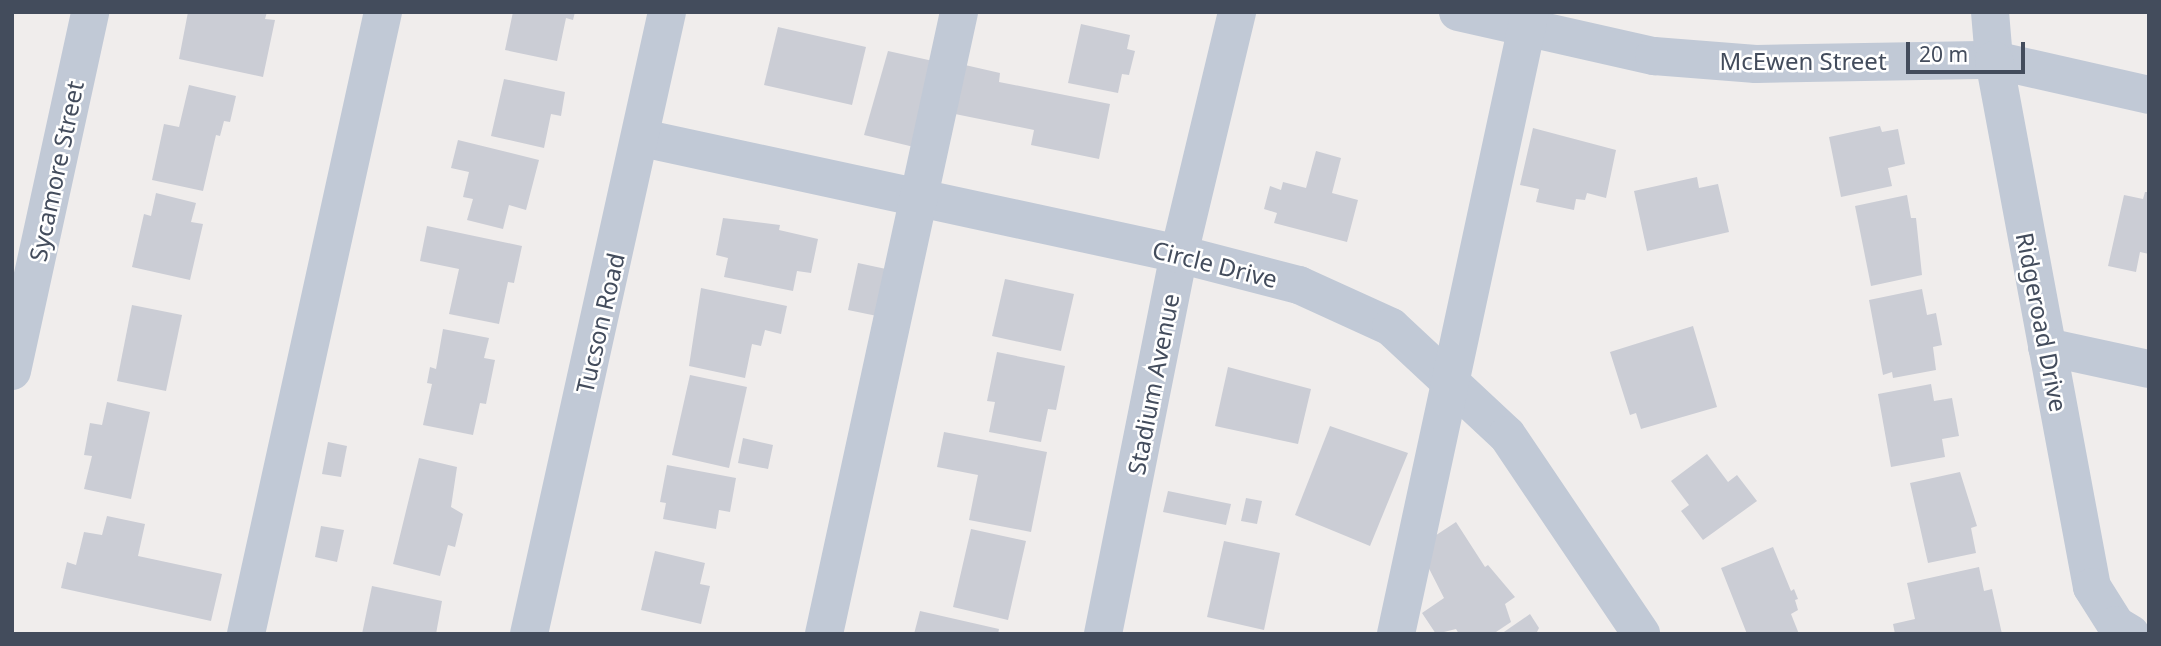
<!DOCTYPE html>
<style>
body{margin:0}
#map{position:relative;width:2161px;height:646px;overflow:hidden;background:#f0edec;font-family:"Noto Sans",sans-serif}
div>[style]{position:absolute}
.building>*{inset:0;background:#cbcdd5}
.minor>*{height:38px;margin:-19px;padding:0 19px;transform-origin:19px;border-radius:19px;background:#c1c9d6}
span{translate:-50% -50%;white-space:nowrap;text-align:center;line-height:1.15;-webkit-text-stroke:5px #fff;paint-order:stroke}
.street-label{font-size:24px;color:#434c5c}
.frame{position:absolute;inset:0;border:14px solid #434c5c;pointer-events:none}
.scale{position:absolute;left:1906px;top:42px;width:119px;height:32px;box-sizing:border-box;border:4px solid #434c5c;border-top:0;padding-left:9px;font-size:21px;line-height:24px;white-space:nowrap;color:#434c5c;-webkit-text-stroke:5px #fff;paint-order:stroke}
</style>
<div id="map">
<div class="building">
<div style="clip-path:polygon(188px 12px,267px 12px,265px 19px,275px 20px,263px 77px,179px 59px)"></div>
<div style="clip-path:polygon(513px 12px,575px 12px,573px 20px,566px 18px,557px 61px,505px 50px)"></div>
<div style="clip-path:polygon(1081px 24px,1130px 35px,1127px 49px,1135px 51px,1129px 75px,1122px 74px,1118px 93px,1068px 83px)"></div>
<div style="clip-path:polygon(778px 27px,866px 47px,852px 105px,764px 85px)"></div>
<div style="clip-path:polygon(888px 51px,933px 61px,914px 147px,864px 135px)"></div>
<div style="clip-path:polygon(965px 65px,1000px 73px,999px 82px,1110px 104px,1099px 159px,1031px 145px,1034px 130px,955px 114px)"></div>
<div style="clip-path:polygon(504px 79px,565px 92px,561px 116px,551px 114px,544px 148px,491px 136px)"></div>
<div style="clip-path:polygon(189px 85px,236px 96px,230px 122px,224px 121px,220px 136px,216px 135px,203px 191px,152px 180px,164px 124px,179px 127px)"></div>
<div style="clip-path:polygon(1880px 126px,1882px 132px,1898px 129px,1905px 164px,1888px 168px,1892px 186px,1841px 197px,1829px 137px)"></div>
<div style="clip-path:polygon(1533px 128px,1616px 150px,1606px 198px,1587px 193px,1585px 200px,1576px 199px,1574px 210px,1536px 202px,1539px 189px,1520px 185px)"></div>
<div style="clip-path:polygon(458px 140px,539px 160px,526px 210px,509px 205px,503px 229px,467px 220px,473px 199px,463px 197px,469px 172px,451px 168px)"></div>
<div style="clip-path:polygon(1316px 151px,1341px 158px,1332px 193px,1358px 200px,1347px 242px,1274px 223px,1277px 213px,1264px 209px,1270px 186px,1281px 190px,1283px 182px,1306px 188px)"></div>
<div style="clip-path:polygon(1697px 177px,1699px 188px,1718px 184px,1729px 232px,1647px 251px,1634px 191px)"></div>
<div style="clip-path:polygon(2145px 192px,2149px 192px,2149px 254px,2140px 252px,2136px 272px,2108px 266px,2124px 195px,2143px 199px)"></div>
<div style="clip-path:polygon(156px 193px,196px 203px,191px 222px,203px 224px,190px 280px,132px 267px,144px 214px,151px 216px)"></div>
<div style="clip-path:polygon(1907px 195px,1911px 218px,1916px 218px,1922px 275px,1871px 286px,1855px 206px)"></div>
<div style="clip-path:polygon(723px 218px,780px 225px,779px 230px,818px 239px,811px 273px,797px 271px,793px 291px,724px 277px,728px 258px,716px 255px)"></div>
<div style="clip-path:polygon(427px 226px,522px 246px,514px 283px,508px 282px,499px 324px,449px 314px,459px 269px,420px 261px)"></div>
<div style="clip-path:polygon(858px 263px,886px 269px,877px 316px,848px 310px)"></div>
<div style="clip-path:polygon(1005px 279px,1074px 294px,1061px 351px,992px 336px)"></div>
<div style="clip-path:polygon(701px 288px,787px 306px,781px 334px,765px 330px,761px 346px,752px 344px,745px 378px,689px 366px)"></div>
<div style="clip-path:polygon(1922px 289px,1927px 315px,1936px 313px,1942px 345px,1933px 347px,1936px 370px,1893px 378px,1892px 372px,1883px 375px,1869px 300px)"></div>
<div style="clip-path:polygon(132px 305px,182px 315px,166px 391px,117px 381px)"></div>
<div style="clip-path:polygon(1693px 326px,1717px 407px,1641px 429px,1636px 413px,1630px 415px,1610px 352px)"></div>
<div style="clip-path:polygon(443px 329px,489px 338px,484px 358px,495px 360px,486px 404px,480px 403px,473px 435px,423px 425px,432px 384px,427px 383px,430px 367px,436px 369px)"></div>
<div style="clip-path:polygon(997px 352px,1065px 366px,1056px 410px,1048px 409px,1041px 442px,989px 432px,995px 402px,987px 401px)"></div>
<div style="clip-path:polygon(1228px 367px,1311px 389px,1298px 444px,1215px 426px)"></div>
<div style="clip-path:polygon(690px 375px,747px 387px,729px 468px,672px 455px)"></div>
<div style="clip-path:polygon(1931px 384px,1934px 401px,1952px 398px,1959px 436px,1942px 439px,1945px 457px,1891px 467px,1878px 394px)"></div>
<div style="clip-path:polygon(107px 402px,150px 412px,131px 499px,84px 489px,92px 456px,84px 455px,90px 423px,102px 425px)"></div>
<div style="clip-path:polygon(1330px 426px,1408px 453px,1370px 546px,1295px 515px)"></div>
<div style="clip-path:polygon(944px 432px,1047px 452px,1031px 532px,969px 520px,978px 475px,937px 467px)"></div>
<div style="clip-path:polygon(743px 438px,773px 445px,768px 469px,738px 463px)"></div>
<div style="clip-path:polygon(328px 442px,347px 446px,341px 477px,322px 474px)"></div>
<div style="clip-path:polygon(1707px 454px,1728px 482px,1737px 475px,1757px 501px,1703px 540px,1681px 511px,1689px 505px,1671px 481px)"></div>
<div style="clip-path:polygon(419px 458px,457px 467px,451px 507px,463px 514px,455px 547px,448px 545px,440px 576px,393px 564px)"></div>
<div style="clip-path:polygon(667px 465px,736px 478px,730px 512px,719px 510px,716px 529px,663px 519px,666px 503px,660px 502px)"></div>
<div style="clip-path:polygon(1960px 472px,1977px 526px,1971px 528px,1976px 553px,1928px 563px,1910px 483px)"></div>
<div style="clip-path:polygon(1168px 491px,1231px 504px,1226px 525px,1163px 512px)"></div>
<div style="clip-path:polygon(1246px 498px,1262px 501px,1257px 524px,1241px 521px)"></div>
<div style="clip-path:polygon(107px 516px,145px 524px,138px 556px,222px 574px,211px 621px,61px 588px,67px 562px,76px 565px,84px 532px,102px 535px)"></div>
<div style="clip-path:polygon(1456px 522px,1485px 567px,1488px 565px,1515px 597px,1505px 604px,1511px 622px,1493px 634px,1459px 634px,1456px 629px,1436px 634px,1422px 613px,1444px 598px,1418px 547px)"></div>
<div style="clip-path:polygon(321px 526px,344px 530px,337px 562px,315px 557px)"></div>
<div style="clip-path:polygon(971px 529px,1026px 541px,1008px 620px,953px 607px)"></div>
<div style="clip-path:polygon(1224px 541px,1280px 553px,1264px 630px,1207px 617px)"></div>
<div style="clip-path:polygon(1773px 547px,1791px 591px,1794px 589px,1798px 599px,1795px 600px,1798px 610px,1791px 614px,1799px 634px,1747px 634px,1721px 568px)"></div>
<div style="clip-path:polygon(655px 551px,705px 563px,700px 584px,710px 586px,701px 624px,641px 610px)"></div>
<div style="clip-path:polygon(1979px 567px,1984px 591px,1992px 589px,2002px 634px,1895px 634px,1893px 624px,1915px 619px,1907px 583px)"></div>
<div style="clip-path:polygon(372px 586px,442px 601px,436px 634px,362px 634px)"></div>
<div style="clip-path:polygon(920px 611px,999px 629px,998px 634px,914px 634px)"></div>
<div style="clip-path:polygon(1530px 614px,1539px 628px,1536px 634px,1501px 634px)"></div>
</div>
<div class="minor">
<div style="left:1458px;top:12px;width:201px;rotate:12.7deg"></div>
<div style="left:1654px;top:56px;width:102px;rotate:4.5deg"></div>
<div style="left:1756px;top:64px;width:238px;rotate:-1deg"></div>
<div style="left:1994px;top:60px;width:159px;rotate:12.7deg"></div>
<div style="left:1990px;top:12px;width:48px;rotate:85.2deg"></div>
<div style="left:1994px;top:60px;width:536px;rotate:79.47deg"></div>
<div style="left:2092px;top:587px;width:45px;rotate:57.7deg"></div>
<div style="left:2116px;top:625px;width:17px;rotate:31deg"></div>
<div style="left:642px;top:138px;width:549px;rotate:12.19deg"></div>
<div style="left:1179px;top:254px;width:124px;rotate:14.5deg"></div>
<div style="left:1299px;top:285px;width:101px;rotate:24.5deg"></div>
<div style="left:1391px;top:327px;width:158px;rotate:43deg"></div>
<div style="left:1507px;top:435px;width:240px;rotate:56deg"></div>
<div style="left:2047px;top:347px;width:104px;rotate:12.2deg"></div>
<div style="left:12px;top:371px;width:367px;rotate:-77.7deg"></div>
<div style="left:246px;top:634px;width:637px;rotate:-77.58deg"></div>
<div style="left:529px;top:634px;width:637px;rotate:-77.49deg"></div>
<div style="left:824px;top:634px;width:636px;rotate:-77.75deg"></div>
<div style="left:1103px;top:634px;width:388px;rotate:-78.7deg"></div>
<div style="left:1179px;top:254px;width:249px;rotate:-76.5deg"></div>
<div style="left:1396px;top:634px;width:636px;rotate:-77.84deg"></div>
</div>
<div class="street-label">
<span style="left:1803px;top:61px">McEwen Street</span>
<span style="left:56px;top:171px;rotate:-78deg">Sycamore Street</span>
<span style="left:1215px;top:264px;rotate:14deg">Circle Drive</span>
<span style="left:2042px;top:322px;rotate:79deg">Ridgeroad Drive</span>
<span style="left:600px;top:323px;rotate:-77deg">Tucson Road</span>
<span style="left:1153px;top:384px;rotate:-79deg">Stadium Avenue</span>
</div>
<div class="frame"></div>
<div class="scale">20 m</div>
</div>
